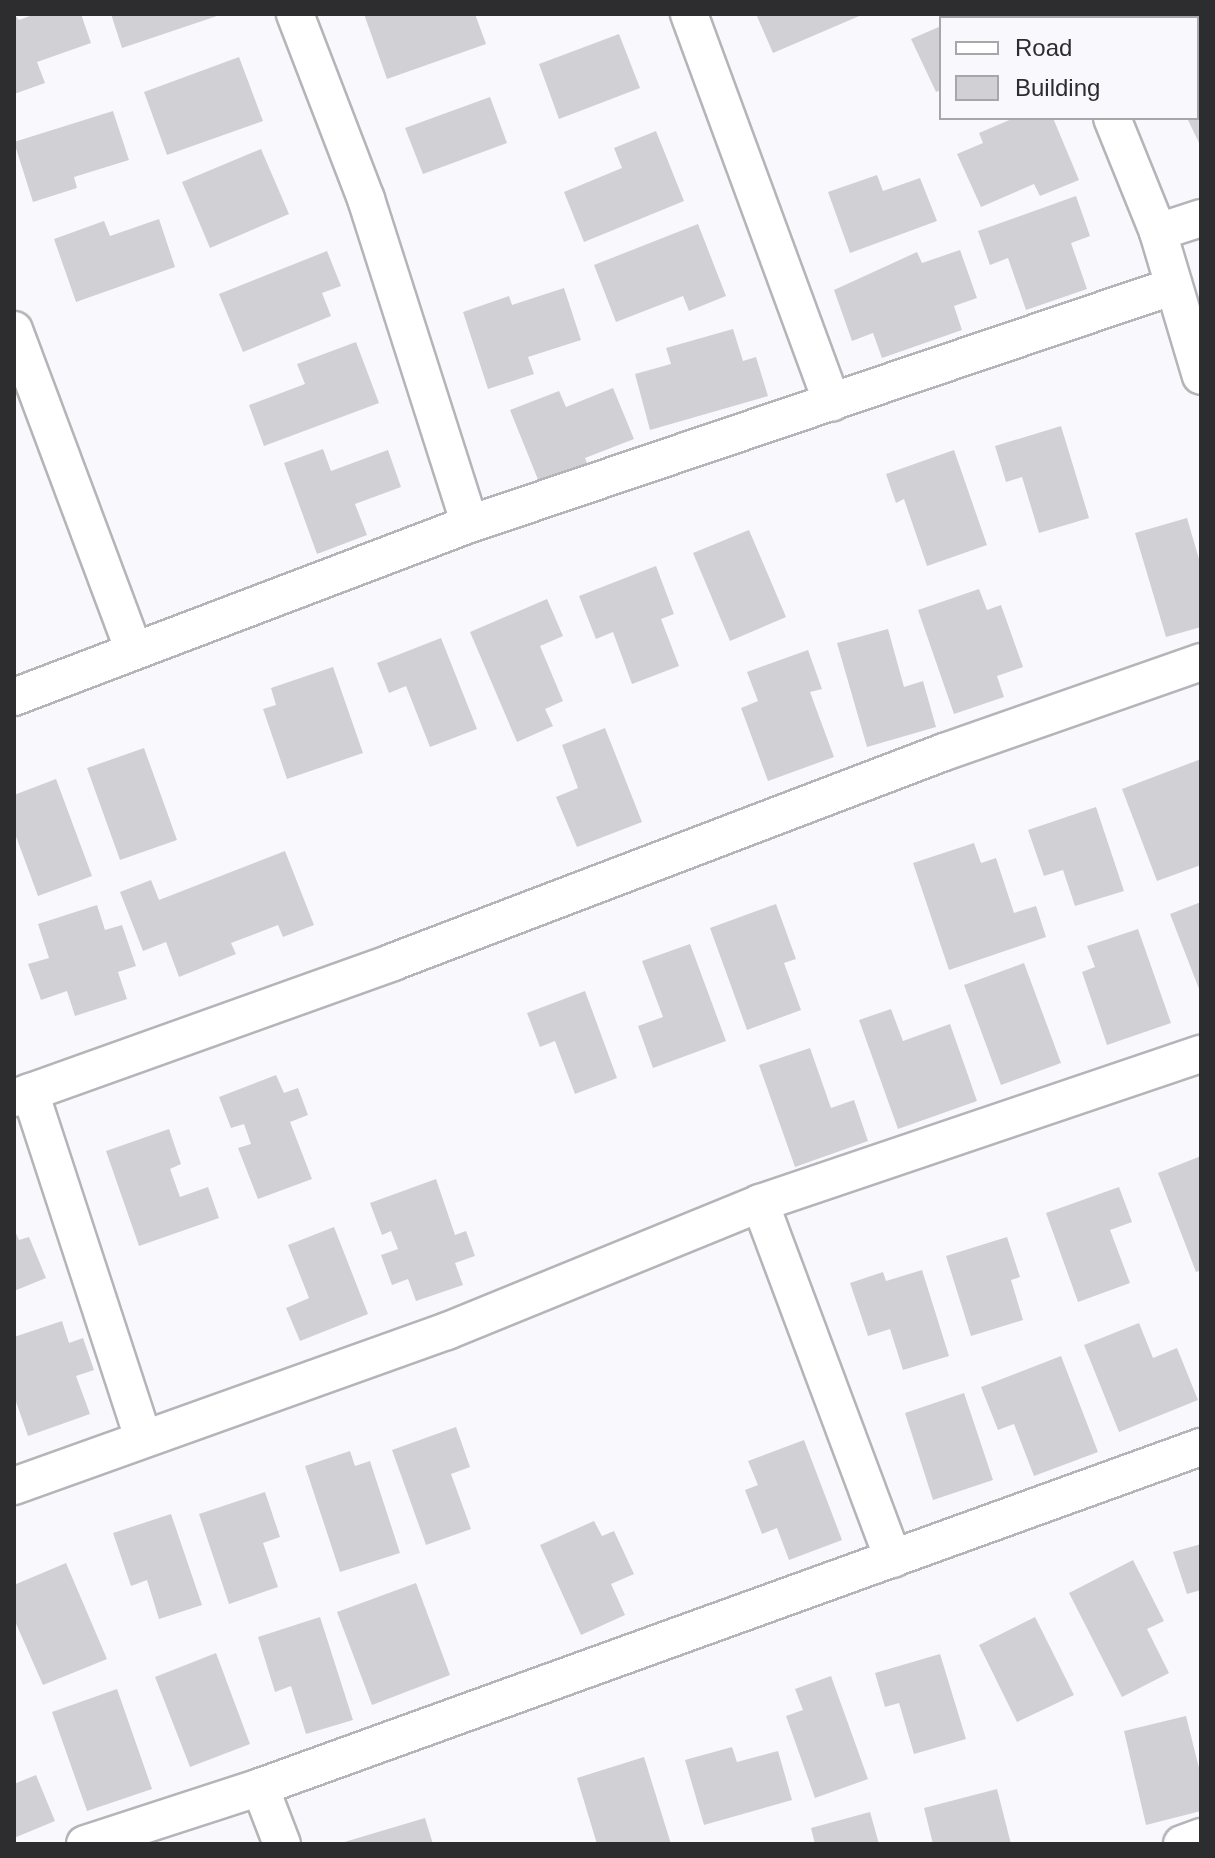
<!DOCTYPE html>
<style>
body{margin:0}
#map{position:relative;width:1215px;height:1858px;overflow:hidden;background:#f9f8fd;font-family:Helvetica,sans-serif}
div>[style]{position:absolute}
.building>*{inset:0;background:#d1d1d5}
.roads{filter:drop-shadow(2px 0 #b5b5b9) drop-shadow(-2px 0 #b5b5b9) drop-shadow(0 2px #b5b5b9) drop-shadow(0 -2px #b5b5b9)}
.street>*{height:36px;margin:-18px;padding:0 18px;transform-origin:18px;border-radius:18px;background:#fff}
span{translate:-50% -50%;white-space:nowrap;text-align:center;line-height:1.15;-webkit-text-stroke:6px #f9f8fd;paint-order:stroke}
.frame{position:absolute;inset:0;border:16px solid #2d2d2f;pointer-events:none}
.legend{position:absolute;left:939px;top:16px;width:260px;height:104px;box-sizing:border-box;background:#f9f8fd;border:2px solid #a7a7ab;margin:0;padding:10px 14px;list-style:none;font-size:24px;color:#2d2d2f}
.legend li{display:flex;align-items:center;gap:16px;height:40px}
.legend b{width:40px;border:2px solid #a7a7ab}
</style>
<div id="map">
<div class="building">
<div style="clip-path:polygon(14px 14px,19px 20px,35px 14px,81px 14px,91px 43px,37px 62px,45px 83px,14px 94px)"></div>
<div style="clip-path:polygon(111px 14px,220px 14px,220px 15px,122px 48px)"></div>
<div style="clip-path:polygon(364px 14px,475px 14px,486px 44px,387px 79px)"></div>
<div style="clip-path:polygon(756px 14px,864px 14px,773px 53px)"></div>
<div style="clip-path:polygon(966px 14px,1004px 14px,1006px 18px,958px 18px)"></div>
<div style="clip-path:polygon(1178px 14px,1201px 14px,1201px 66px,1197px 68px,1197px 18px)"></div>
<div style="clip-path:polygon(941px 26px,941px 90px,936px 92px,911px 39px)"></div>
<div style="clip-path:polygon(619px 34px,640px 88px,559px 119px,539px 64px)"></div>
<div style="clip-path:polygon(239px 57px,263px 121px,167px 155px,144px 92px)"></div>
<div style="clip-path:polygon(1201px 91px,1201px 147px,1187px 118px,1197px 118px)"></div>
<div style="clip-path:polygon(490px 97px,507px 143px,423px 174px,405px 128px)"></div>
<div style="clip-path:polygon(113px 111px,129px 160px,74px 177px,77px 188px,33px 202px,14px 142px)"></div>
<div style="clip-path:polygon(1014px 118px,1053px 118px,1079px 180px,1040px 196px,1034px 184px,981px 207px,957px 154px,983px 143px,979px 133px)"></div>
<div style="clip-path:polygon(656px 131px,684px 201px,584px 242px,564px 192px,622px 168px,614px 148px)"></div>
<div style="clip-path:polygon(261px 149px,289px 214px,210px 248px,182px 182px)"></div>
<div style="clip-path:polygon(877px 175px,883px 191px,920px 178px,937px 221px,850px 253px,828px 192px)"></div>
<div style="clip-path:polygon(1076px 196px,1090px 236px,1071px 243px,1087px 289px,1026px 310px,1008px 258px,990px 265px,978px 231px)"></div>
<div style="clip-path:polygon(159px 219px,175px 267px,76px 302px,54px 239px,104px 221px,110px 236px)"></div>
<div style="clip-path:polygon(698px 224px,726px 296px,689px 311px,683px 296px,616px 322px,594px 265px)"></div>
<div style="clip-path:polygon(960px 250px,977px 298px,954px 306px,962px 330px,882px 358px,873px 333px,852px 341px,834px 290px,917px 252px,922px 263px)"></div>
<div style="clip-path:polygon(327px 251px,341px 286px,322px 293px,331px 316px,243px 352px,219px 294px)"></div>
<div style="clip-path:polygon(564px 288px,581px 340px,528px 357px,534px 374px,488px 389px,463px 312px,509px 296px,512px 305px)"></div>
<div style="clip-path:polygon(733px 329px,743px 361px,756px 357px,768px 396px,650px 430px,635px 374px,671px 364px,666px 348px)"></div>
<div style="clip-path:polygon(356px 342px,379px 403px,264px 446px,249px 405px,305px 384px,297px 364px)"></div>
<div style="clip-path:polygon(613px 388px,634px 439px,585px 458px,589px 468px,541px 487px,510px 410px,559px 391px,566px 407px)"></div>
<div style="clip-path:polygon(1061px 426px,1089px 518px,1039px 533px,1022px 477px,1006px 482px,995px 446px)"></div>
<div style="clip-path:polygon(323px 449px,331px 471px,388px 450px,401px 487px,355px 504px,367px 535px,317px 554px,284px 463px)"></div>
<div style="clip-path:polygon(954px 450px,987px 545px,927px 566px,904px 499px,896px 503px,886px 474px)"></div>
<div style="clip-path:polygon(1187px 518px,1201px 566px,1201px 627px,1166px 637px,1135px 533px)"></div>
<div style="clip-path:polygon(749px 530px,786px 617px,730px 641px,693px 553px)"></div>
<div style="clip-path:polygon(656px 566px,674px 614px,661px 619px,679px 666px,632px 684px,613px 632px,596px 639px,579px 596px)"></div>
<div style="clip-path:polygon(979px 589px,987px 610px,1001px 605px,1023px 667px,997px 676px,1004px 697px,954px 714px,918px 610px)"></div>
<div style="clip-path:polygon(547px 599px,563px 636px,540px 646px,563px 701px,545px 709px,553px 726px,517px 742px,470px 632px)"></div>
<div style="clip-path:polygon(888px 629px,904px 687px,923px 681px,936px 727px,867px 747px,837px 643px)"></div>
<div style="clip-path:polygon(441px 638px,477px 729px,430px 747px,406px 686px,389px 693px,377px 663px)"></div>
<div style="clip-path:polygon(808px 650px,822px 689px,810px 692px,834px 757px,768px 781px,741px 708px,758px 701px,747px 672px)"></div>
<div style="clip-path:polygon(333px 667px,363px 753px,287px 779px,263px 709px,276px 705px,271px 688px)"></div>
<div style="clip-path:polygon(605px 728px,642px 822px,577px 847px,556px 797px,578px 788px,562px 745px)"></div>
<div style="clip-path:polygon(144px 748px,177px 840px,120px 860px,87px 768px)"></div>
<div style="clip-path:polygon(1201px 759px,1201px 865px,1157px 881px,1122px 789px)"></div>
<div style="clip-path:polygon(56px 779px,92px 876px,38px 896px,14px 831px,14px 795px)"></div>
<div style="clip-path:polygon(1096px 807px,1124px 891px,1075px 906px,1063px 870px,1044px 876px,1028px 830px)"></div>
<div style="clip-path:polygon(974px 843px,981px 863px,996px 858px,1014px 913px,1036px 906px,1046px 937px,949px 970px,913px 863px)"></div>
<div style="clip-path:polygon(285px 851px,314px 925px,283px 937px,278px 925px,231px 943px,236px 954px,179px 977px,166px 942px,143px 951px,120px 892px,151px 880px,159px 900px)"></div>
<div style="clip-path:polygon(1201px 902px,1201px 994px,1170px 914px)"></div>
<div style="clip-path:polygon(776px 904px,796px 959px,784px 963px,801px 1010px,747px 1030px,710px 928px)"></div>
<div style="clip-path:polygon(97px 905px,105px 930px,122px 925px,136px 966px,118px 972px,127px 999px,75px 1016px,67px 991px,41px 1000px,28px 964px,49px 958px,38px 924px)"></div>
<div style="clip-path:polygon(1138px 929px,1171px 1023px,1107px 1045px,1082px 972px,1095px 967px,1087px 946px)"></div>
<div style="clip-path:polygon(690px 944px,726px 1041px,653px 1068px,638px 1026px,663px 1017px,642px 961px)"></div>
<div style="clip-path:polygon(1024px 963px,1061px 1063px,1001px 1085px,964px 985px)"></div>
<div style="clip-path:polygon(585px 991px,617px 1078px,575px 1094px,555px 1041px,540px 1047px,527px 1013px)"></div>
<div style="clip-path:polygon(891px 1009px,903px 1041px,950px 1024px,977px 1101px,898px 1129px,859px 1020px)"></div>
<div style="clip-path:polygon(810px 1048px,831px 1108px,854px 1100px,868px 1141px,795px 1167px,759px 1065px)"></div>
<div style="clip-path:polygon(276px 1075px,284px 1093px,298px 1088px,308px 1115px,290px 1122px,312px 1179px,258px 1199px,238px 1148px,251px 1144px,244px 1124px,231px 1128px,219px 1097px)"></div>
<div style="clip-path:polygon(169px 1129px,181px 1164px,170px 1169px,180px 1197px,208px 1187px,219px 1218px,139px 1246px,106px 1151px)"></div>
<div style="clip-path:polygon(1201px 1156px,1201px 1270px,1196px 1272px,1158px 1173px)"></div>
<div style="clip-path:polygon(436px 1179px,455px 1235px,466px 1231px,475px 1256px,455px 1263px,463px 1285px,416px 1301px,408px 1279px,392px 1285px,381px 1255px,398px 1249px,391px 1231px,382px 1235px,370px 1203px)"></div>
<div style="clip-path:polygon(1119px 1187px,1132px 1222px,1110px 1230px,1130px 1283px,1078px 1302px,1046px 1213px)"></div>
<div style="clip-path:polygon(334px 1227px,368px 1314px,300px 1341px,286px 1308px,309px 1298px,288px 1245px)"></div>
<div style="clip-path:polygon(14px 1229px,19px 1240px,29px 1237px,46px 1278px,14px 1291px)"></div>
<div style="clip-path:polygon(1007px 1237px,1020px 1277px,1011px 1280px,1023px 1320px,971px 1336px,946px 1256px)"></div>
<div style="clip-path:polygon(922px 1270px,949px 1356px,903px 1370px,890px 1329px,868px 1336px,850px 1283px,883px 1272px,886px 1281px)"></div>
<div style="clip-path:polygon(62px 1321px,69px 1343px,83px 1338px,94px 1370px,76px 1376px,90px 1414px,28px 1436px,14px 1396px,14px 1337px)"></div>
<div style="clip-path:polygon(1139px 1323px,1153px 1358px,1177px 1348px,1198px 1400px,1119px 1432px,1084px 1345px)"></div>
<div style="clip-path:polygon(1061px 1356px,1098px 1452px,1034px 1476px,1014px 1424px,998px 1430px,981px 1387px)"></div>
<div style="clip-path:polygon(964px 1393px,993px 1480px,933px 1500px,905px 1413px)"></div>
<div style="clip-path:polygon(456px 1427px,470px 1467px,451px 1474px,471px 1529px,426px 1545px,392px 1450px)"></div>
<div style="clip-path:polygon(804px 1440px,842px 1540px,789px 1560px,777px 1528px,762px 1534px,745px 1490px,758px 1485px,748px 1461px)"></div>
<div style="clip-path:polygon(350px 1451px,355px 1466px,370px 1461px,400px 1553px,340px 1572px,305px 1466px)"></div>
<div style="clip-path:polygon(265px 1492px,280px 1537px,263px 1543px,278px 1587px,229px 1604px,199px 1514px)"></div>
<div style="clip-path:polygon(171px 1514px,202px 1605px,159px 1619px,147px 1580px,131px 1586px,113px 1533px)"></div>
<div style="clip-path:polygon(594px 1521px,602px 1536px,614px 1531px,634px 1574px,611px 1584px,625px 1615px,581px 1635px,540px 1545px)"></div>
<div style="clip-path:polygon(1201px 1544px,1201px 1590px,1187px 1594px,1173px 1552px)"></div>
<div style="clip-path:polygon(1133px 1560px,1164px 1621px,1147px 1629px,1169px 1673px,1122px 1697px,1069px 1593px)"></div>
<div style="clip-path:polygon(66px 1563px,107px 1659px,43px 1685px,14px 1619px,14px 1585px)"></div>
<div style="clip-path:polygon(416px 1583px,450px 1675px,372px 1705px,337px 1612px)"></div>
<div style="clip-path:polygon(320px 1617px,353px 1720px,306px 1734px,291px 1686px,275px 1692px,258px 1637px)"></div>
<div style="clip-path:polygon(1035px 1617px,1074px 1695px,1017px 1722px,979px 1645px)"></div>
<div style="clip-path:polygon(216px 1653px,250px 1744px,190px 1767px,155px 1677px)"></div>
<div style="clip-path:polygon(940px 1654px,966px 1739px,914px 1754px,899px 1703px,885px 1707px,875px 1673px)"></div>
<div style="clip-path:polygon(831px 1676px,868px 1779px,815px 1798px,786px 1716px,803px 1710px,795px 1689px)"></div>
<div style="clip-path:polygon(117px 1689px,152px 1789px,87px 1811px,52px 1712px)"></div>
<div style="clip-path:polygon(1186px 1716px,1201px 1776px,1201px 1811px,1146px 1825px,1124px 1731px)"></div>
<div style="clip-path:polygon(732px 1747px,737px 1762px,778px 1751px,792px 1800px,704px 1825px,685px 1760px)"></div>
<div style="clip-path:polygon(644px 1757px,671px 1844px,597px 1844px,577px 1778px)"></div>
<div style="clip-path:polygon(36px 1775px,55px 1821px,14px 1838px,14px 1784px)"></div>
<div style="clip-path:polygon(997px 1789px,1011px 1844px,933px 1844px,924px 1808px)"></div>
<div style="clip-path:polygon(870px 1812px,879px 1844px,815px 1844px,811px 1828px)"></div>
<div style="clip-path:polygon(425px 1818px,433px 1844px,341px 1844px,341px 1843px)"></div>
</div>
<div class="roads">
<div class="street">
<div style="left:295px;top:14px;width:198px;rotate:69deg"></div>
<div style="left:366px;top:199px;width:341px;rotate:72.3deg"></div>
<div style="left:689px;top:14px;width:414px;rotate:69.8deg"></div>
<div style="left:1071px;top:14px;width:4px;rotate:63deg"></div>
<div style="left:1112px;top:118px;width:123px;rotate:68deg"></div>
<div style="left:1158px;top:232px;width:150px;rotate:73.4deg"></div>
<div style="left:1158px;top:232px;width:45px;rotate:-18deg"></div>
<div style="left:14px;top:330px;width:340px;rotate:69.5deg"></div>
<div style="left:14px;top:697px;width:488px;rotate:-20.8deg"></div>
<div style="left:470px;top:524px;width:740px;rotate:-18.68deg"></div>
<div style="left:30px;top:1092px;width:363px;rotate:71.9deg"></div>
<div style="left:14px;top:1098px;width:403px;rotate:-19.7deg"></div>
<div style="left:393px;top:962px;width:590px;rotate:-20.86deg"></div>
<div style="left:944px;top:752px;width:272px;rotate:-19.3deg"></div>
<div style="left:760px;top:1203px;width:380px;rotate:69.5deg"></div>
<div style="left:14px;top:1486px;width:460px;rotate:-19.7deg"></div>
<div style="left:447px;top:1331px;width:338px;rotate:-22.2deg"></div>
<div style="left:760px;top:1203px;width:465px;rotate:-18.7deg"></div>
<div style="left:260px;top:1787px;width:61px;rotate:68.9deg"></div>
<div style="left:85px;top:1844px;width:184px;rotate:-18deg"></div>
<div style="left:260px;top:1787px;width:1001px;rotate:-19.87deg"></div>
<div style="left:1182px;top:1844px;width:20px;rotate:-20deg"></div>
</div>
</div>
<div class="frame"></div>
<ul class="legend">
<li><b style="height:10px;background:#fff"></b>Road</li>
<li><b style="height:22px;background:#d1d1d5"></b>Building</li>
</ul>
</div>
